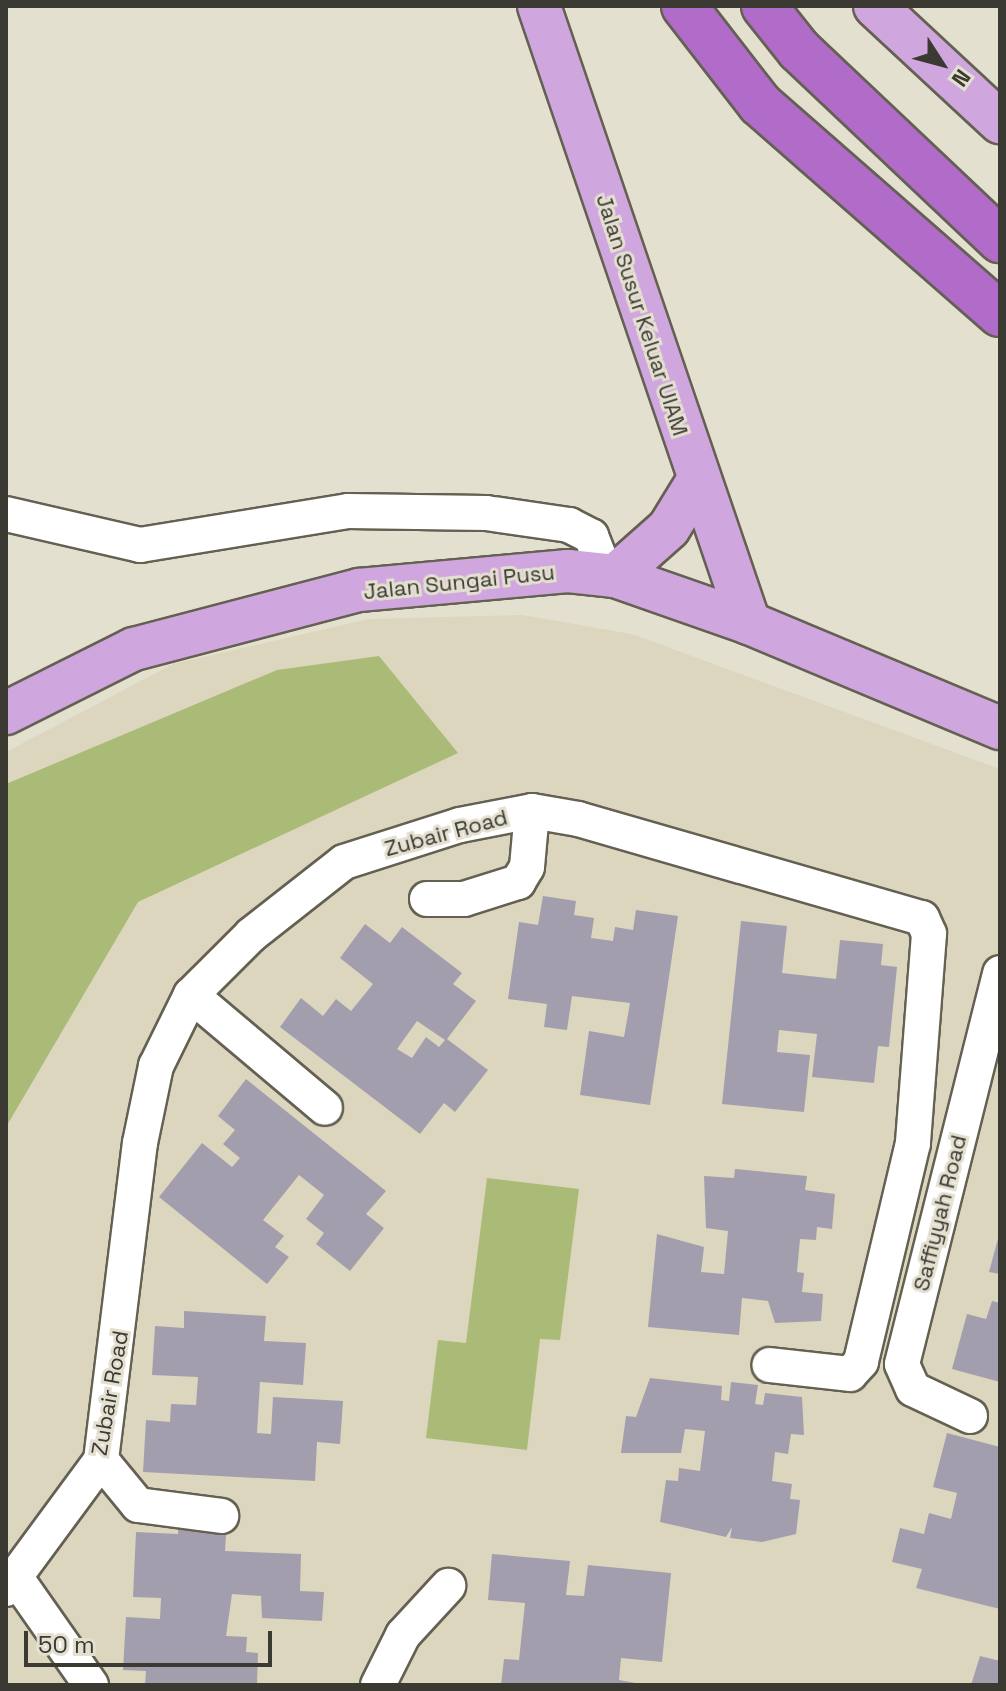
<!DOCTYPE html>
<style>
body{margin:0}
#map{position:relative;width:1006px;height:1691px;overflow:hidden;background:#e4e0d0;font-family:"Space Grotesk",sans-serif}
div>[style]{position:absolute}
.built>*{inset:0;background:#dcd6be}
.green>*{inset:0;background:#ab7}
.building>*{inset:0;background:#a39ead}
.roads{filter:drop-shadow(2px 0 #646052) drop-shadow(-2px 0 #646052) drop-shadow(0 2px #646052) drop-shadow(0 -2px #646052)}
.minor>*{height:34px;margin:-17px;padding:0 17px;transform-origin:17px;border-radius:17px;background:#fff}
.major>*{height:42px;margin:-21px;padding:0 21px;transform-origin:21px;border-radius:21px;background:#d0a6de}
.highway>*{height:44px;margin:-22px;padding:0 22px;transform-origin:22px;border-radius:22px;background:#b16bc8}
span{translate:-50% -50%;white-space:nowrap;text-align:center;line-height:1.15;-webkit-text-stroke:6px #e4e0d0;paint-order:stroke}
.street-label{font-size:22px;color:#3a3932}
.frame{position:absolute;inset:0;border:8px solid #3a3932;pointer-events:none}
.north{position:absolute;left:902px;top:24px;width:80px;height:80px;-webkit-text-stroke:6px #e4e0d0;paint-order:stroke;rotate:126deg;font-size:22px;font-weight:700;line-height:32px;text-align:center;color:#3a3932}
.north::after{content:'';display:block;margin:auto;width:28px;height:36px;background:#3a3932;clip-path:polygon(50% 0,100% 100%,50% 72%,0 100%)}
.scale{position:absolute;left:24px;top:1631px;width:248px;height:36px;box-sizing:border-box;border:4px solid #3a3932;border-top:0;padding-left:10px;font-size:24px;line-height:28px;white-space:nowrap;color:#3a3932;-webkit-text-stroke:6px #e4e0d0;paint-order:stroke}
</style>
<div id="map">
<div class="built">
<div style="clip-path:polygon(522px 615px,632px 634px,1000px 769px,1000px 1685px,6px 1685px,6px 752px,173px 664px,369px 619px)"></div>
</div>
<div class="green">
<div style="clip-path:polygon(379px 656px,458px 753px,138px 902px,6px 1127px,6px 784px,277px 670px)"></div>
<div style="clip-path:polygon(487px 1178px,579px 1189px,560px 1340px,540px 1339px,527px 1450px,426px 1438px,438px 1340px,466px 1343px)"></div>
</div>
<div class="building">
<div style="clip-path:polygon(543px 896px,576px 901px,574px 915px,594px 918px,591px 938px,613px 941px,615px 927px,633px 930px,636px 910px,678px 916px,650px 1105px,580px 1095px,589px 1031px,624px 1037px,630px 1003px,572px 996px,567px 1030px,544px 1027px,547px 1004px,508px 999px,519px 922px,538px 925px)"></div>
<div style="clip-path:polygon(741px 921px,787px 926px,782px 973px,836px 979px,840px 940px,883px 944px,881px 965px,897px 967px,889px 1047px,878px 1046px,874px 1083px,812px 1077px,817px 1034px,779px 1030px,777px 1052px,810px 1055px,804px 1112px,722px 1104px)"></div>
<div style="clip-path:polygon(evenodd,365px 924px,390px 943px,402px 927px,462px 973px,453px 984px,476px 1001px,447px 1039px,488px 1070px,455px 1112px,444px 1103px,420px 1134px,280px 1027px,301px 998px,323px 1016px,336px 999px,351px 1011px,373px 984px,340px 958px,365px 924px,417px 1021px,445px 1040px,439px 1047px,426px 1037px,412px 1058px,397px 1049px,417px 1021px)"></div>
<div style="clip-path:polygon(246px 1079px,386px 1191px,366px 1214px,384px 1228px,350px 1271px,316px 1244px,324px 1233px,306px 1219px,324px 1195px,299px 1175px,263px 1220px,284px 1236px,275px 1247px,289px 1257px,267px 1284px,159px 1197px,202px 1143px,232px 1167px,240px 1158px,223px 1144px,235px 1130px,218px 1116px)"></div>
<div style="clip-path:polygon(735px 1169px,807px 1176px,805px 1190px,835px 1194px,832px 1229px,817px 1227px,816px 1240px,800px 1239px,797px 1272px,804px 1273px,802px 1292px,823px 1294px,821px 1321px,775px 1323px,768px 1301px,742px 1298px,739px 1335px,648px 1327px,657px 1234px,704px 1247px,701px 1272px,724px 1274px,728px 1231px,706px 1228px,704px 1176px,734px 1178px)"></div>
<div style="clip-path:polygon(999px 1235px,1000px 1236px,1000px 1274px,989px 1272px)"></div>
<div style="clip-path:polygon(992px 1301px,1000px 1303px,1000px 1382px,952px 1369px,967px 1314px,986px 1319px)"></div>
<div style="clip-path:polygon(184px 1311px,266px 1316px,264px 1341px,306px 1343px,303px 1385px,260px 1382px,257px 1433px,271px 1434px,273px 1397px,343px 1401px,340px 1444px,317px 1442px,315px 1481px,143px 1472px,146px 1420px,170px 1422px,171px 1404px,196px 1405px,198px 1377px,152px 1375px,155px 1326px,184px 1328px)"></div>
<div style="clip-path:polygon(650px 1378px,722px 1386px,721px 1400px,729px 1401px,731px 1382px,758px 1385px,755px 1404px,763px 1405px,765px 1393px,802px 1397px,804px 1435px,791px 1434px,788px 1454px,775px 1452px,772px 1481px,792px 1484px,790px 1499px,800px 1500px,796px 1534px,762px 1542px,730px 1538px,732px 1527px,726px 1537px,660px 1522px,666px 1480px,678px 1481px,679px 1468px,700px 1471px,705px 1431px,685px 1429px,681px 1453px,621px 1453px,626px 1416px,636px 1417px)"></div>
<div style="clip-path:polygon(947px 1433px,1000px 1447px,1000px 1609px,916px 1588px,922px 1569px,892px 1562px,900px 1528px,924px 1534px,929px 1513px,951px 1519px,957px 1493px,933px 1487px)"></div>
<div style="clip-path:polygon(179px 1518px,227px 1520px,225px 1551px,301px 1554px,300px 1591px,324px 1592px,322px 1621px,262px 1618px,261px 1596px,232px 1594px,226px 1636px,247px 1637px,246px 1652px,258px 1653px,257px 1683px,145px 1685px,146px 1671px,123px 1670px,126px 1617px,160px 1619px,161px 1598px,133px 1597px,136px 1532px,178px 1534px)"></div>
<div style="clip-path:polygon(492px 1554px,570px 1561px,566px 1595px,584px 1596px,588px 1565px,671px 1573px,662px 1662px,621px 1658px,619px 1680px,646px 1685px,501px 1685px,504px 1659px,519px 1660px,525px 1603px,488px 1600px)"></div>
<div style="clip-path:polygon(980px 1656px,1000px 1661px,1000px 1685px,971px 1685px)"></div>
</div>
<div class="roads">
<div class="minor">
<div style="left:6px;top:514px;width:138px;rotate:13deg"></div>
<div style="left:140px;top:545px;width:211px;rotate:-9.3deg"></div>
<div style="left:348px;top:511px;width:138px;rotate:0.8deg"></div>
<div style="left:486px;top:513px;width:84px;rotate:8.2deg"></div>
<div style="left:569px;top:525px;width:25px;rotate:27deg"></div>
<div style="left:591px;top:536px;width:41px;rotate:68.5deg"></div>
<div style="left:427px;top:899px;width:37px"></div>
<div style="left:464px;top:899px;width:57px;rotate:-17.5deg"></div>
<div style="left:518px;top:882px;width:17px;rotate:-59deg"></div>
<div style="left:527px;top:867px;width:56px;rotate:-84.9deg"></div>
<div style="left:191px;top:995px;width:175px;rotate:40.1deg"></div>
<div style="left:970px;top:1416px;width:63px;rotate:-154.7deg"></div>
<div style="left:913px;top:1389px;width:27px;rotate:-114deg"></div>
<div style="left:902px;top:1364px;width:403px;rotate:-75.9deg"></div>
<div style="left:101px;top:1460px;width:58px;rotate:50.6deg"></div>
<div style="left:138px;top:1505px;width:84px;rotate:7.5deg"></div>
<div style="left:16px;top:1578px;width:131px;rotate:55deg"></div>
<div style="left:6px;top:1589px;width:160px;rotate:-53.6deg"></div>
<div style="left:101px;top:1460px;width:319px;rotate:-83deg"></div>
<div style="left:140px;top:1143px;width:79px;rotate:-78.3deg"></div>
<div style="left:156px;top:1066px;width:79px;rotate:-63.8deg"></div>
<div style="left:191px;top:995px;width:85px;rotate:-45deg"></div>
<div style="left:251px;top:935px;width:118px;rotate:-38.1deg"></div>
<div style="left:344px;top:862px;width:122px;rotate:-17.7deg"></div>
<div style="left:460px;top:825px;width:73px;rotate:-11deg"></div>
<div style="left:532px;top:811px;width:47px;rotate:9.9deg"></div>
<div style="left:578px;top:819px;width:358px;rotate:16.1deg"></div>
<div style="left:922px;top:918px;width:17px;rotate:66deg"></div>
<div style="left:929px;top:934px;width:210px;rotate:94.4deg"></div>
<div style="left:913px;top:1143px;width:225px;rotate:103.4deg"></div>
<div style="left:861px;top:1362px;width:16px;rotate:133deg"></div>
<div style="left:850px;top:1374px;width:81px;rotate:-173.6deg"></div>
<div style="left:378px;top:1685px;width:56px;rotate:-63.4deg"></div>
<div style="left:403px;top:1635px;width:67px;rotate:-47.4deg"></div>
</div>
<div class="major">
<div style="left:539px;top:6px;width:652px;rotate:71.2deg"></div>
<div style="left:875px;top:6px;width:171px;rotate:42.9deg"></div>
<div style="left:615px;top:576px;width:72px;rotate:-41.6deg"></div>
<div style="left:669px;top:528px;width:52px;rotate:-58.5deg"></div>
<div style="left:6px;top:713px;width:143px;rotate:-26.6deg"></div>
<div style="left:134px;top:649px;width:233px;rotate:-14.7deg"></div>
<div style="left:359px;top:590px;width:210px;rotate:-5.2deg"></div>
<div style="left:568px;top:571px;width:47px;rotate:6.1deg"></div>
<div style="left:615px;top:576px;width:142px;rotate:19.3deg"></div>
<div style="left:749px;top:623px;width:272px;rotate:22.7deg"></div>
</div>
<div class="highway">
<div style="left:684px;top:6px;width:124px;rotate:52.2deg"></div>
<div style="left:760px;top:104px;width:319px;rotate:41.2deg"></div>
<div style="left:764px;top:6px;width:56px;rotate:51.5deg"></div>
<div style="left:799px;top:50px;width:277px;rotate:43.4deg"></div>
</div>
</div>
<div class="street-label">
<span style="left:642px;top:315px;rotate:72deg">Jalan Susur Keluar UIAM</span>
<span style="left:459px;top:582px;rotate:-6deg">Jalan Sungai Pusu</span>
<span style="left:446px;top:833px;rotate:-15deg">Zubair Road</span>
<span style="left:940px;top:1213px;rotate:-76deg">Saffiyyah Road</span>
<span style="left:110px;top:1393px;rotate:-80deg">Zubair Road</span>
</div>
<div class="frame"></div>
<div class="north">N</div>
<div class="scale">50 m</div>
</div>
